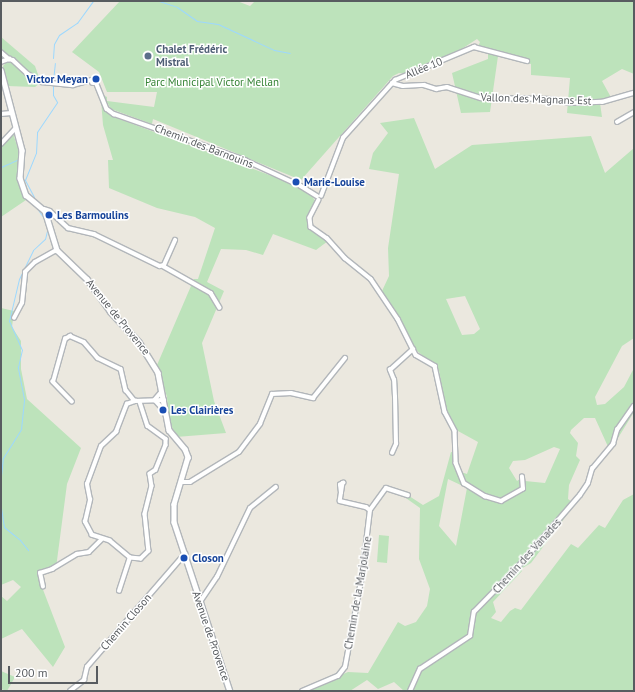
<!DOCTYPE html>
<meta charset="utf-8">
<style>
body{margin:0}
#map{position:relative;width:635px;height:692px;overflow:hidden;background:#ebe8df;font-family:"PT Sans",sans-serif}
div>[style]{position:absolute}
.green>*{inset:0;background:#bde3bb}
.stream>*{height:1px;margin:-0.5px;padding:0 0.5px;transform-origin:0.5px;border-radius:0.5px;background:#9dd8fe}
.roads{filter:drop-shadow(1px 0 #b2b6ba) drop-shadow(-1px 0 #b2b6ba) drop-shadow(0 1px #b2b6ba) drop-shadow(0 -1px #b2b6ba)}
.minor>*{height:3.5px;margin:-1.75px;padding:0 1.75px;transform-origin:1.75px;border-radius:1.75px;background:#fff}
.minor>.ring{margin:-1.75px;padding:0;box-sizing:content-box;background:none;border:3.5px solid #fff;border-radius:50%}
.tertiary>*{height:4.5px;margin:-2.25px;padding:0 2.25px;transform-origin:2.25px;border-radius:2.25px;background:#fff}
.dots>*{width:11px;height:11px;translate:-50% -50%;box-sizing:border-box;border:2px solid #fff;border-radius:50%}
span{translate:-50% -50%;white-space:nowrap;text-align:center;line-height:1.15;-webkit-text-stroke:3px #fff;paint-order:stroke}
.service-label{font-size:11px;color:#4e5e75;font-weight:700}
.left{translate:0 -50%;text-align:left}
.street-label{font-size:11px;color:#585c60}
.transit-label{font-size:11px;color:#164399;font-weight:700}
.right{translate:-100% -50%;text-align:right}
.park-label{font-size:11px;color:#358335}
.frame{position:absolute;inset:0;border:2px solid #585c60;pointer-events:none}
.scale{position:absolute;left:8px;top:666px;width:90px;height:18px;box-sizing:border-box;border:2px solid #585c60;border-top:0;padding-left:5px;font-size:12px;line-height:14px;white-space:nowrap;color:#585c60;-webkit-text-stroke:3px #fff;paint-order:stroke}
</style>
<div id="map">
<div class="green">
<div style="clip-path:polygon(120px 1px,237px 1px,250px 6px,255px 1px,634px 1px,634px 74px,622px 69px,602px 81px,613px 101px,600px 103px,602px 117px,567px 113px,570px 78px,531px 75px,531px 64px,498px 56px,490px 112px,461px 113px,452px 73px,488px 59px,488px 53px,477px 49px,480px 42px,477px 39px,460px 50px,405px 74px,399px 73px,393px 76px,301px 180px,153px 119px,152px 124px,111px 109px,103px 95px,107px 97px,107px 101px,154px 107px,157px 92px,107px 92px,99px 72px,72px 52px)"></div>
<div style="clip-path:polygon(1px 37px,35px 66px,40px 80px,1px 51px)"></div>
<div style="clip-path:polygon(7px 62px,13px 62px,28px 77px,40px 83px,35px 87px,7px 86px,3px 66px)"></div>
<div style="clip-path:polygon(101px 100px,106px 110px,114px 117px,288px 182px,311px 194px,315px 201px,308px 219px,309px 227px,328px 241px,316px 250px,273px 234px,263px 255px,246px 250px,221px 249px,207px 282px,224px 291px,202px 343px,214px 401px,226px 433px,176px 437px,168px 417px,167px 397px,157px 365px,194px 279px,198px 279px,215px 228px,195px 217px,157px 208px,109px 188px,108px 160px,113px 160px,103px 125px)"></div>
<div style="clip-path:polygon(evenodd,414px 118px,435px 169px,472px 145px,591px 136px,605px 173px,634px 148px,634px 338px,622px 346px,595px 397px,597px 405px,605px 404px,624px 387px,634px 368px,634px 412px,610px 451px,595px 418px,584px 418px,571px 430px,570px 433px,578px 443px,576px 456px,580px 460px,569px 485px,568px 499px,575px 504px,531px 563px,521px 569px,522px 571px,493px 602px,496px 612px,491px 618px,501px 622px,510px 611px,515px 608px,521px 610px,571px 544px,578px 548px,599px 525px,605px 528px,623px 500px,634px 494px,634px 691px,404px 691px,394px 682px,378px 689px,367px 680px,350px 691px,304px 691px,348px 672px,368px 673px,398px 622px,405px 626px,416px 622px,427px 606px,430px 589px,419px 559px,420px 508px,403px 496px,406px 494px,423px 505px,439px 496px,451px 452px,456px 453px,461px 472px,467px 474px,478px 442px,458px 431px,446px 412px,439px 370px,415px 349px,382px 291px,389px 276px,388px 248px,399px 174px,369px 169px,373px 153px,388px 133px,380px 123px,414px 118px,465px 296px,480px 329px,474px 334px,462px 335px,446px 299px,465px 296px,414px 118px,554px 447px,560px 449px,545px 483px,525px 481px,524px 476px,517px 481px,509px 468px,513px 461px,525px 460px,554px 447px,414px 118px,448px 479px,467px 488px,456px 546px,439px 526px,448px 479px)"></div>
<div style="clip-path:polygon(13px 133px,19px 152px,18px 182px,26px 200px,1px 217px,1px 146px)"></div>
<div style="clip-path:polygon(1px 308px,14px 311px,12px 327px,21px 341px,21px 369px,27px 399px,81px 448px,67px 484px,56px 568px,37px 574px,65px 647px,53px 667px,22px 629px,1px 639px,1px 596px,7px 601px,21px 587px,13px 580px,1px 585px)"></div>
<div style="clip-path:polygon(379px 535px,389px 536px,387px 563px,377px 562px)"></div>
<div style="clip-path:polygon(1px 671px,15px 677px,7px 691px,1px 689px)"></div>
</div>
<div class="stream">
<div style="left:159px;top:1px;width:19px;rotate:18deg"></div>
<div style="left:177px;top:7px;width:24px;rotate:35deg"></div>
<div style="left:197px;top:21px;width:21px;rotate:8deg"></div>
<div style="left:218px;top:24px;width:62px;rotate:24.9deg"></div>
<div style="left:274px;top:50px;width:16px;rotate:11deg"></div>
<div style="left:53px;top:58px;width:14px;rotate:-86deg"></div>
<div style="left:54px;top:44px;width:10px;rotate:-61deg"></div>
<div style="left:59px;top:35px;width:22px;rotate:-34deg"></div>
<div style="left:77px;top:23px;width:27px;rotate:-54deg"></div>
<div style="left:53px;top:81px;width:18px;rotate:-84deg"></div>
<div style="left:1px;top:167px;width:20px;rotate:-24deg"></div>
<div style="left:34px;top:197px;width:19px;rotate:-118deg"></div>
<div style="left:25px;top:180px;width:29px;rotate:-68deg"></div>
<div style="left:36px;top:153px;width:21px;rotate:-87deg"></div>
<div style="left:37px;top:132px;width:36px;rotate:-56deg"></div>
<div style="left:57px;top:102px;width:8px;rotate:-120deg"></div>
<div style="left:53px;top:95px;width:10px;rotate:-90deg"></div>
<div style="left:34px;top:204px;width:21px;rotate:55deg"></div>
<div style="left:1px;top:476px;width:18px;rotate:-84deg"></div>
<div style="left:3px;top:458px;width:34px;rotate:-58deg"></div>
<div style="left:21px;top:429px;width:30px;rotate:-84deg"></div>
<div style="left:24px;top:399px;width:33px;rotate:-101deg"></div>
<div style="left:18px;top:367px;width:17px;rotate:-77deg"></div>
<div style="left:22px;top:350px;width:32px;rotate:-114deg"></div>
<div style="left:9px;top:321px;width:43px;rotate:-76.6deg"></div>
<div style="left:19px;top:279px;width:32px;rotate:-64deg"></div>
<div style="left:33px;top:250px;width:16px;rotate:-43deg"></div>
<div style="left:45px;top:239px;width:12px;rotate:-76deg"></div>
<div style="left:1px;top:479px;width:17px;rotate:90deg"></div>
<div style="left:1px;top:508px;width:19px;rotate:81deg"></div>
<div style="left:4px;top:527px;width:21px;rotate:39deg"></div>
<div style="left:20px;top:540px;width:13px;rotate:51deg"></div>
</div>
<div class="roads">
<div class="minor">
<div style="left:1px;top:52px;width:11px;rotate:41deg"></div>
<div style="left:1px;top:62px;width:9px;rotate:-21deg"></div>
<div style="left:9px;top:59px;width:4px;rotate:14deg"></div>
<div style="left:13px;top:60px;width:21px;rotate:43deg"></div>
<div style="left:28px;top:74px;width:16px;rotate:30deg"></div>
<div style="left:42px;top:82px;width:31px;rotate:6deg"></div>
<div style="left:73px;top:85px;width:20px;rotate:-15deg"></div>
<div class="ring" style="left:92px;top:80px;width:0.5px;height:0.5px"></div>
<div style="left:96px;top:82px;width:29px;rotate:68deg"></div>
<div style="left:107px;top:109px;width:9px;rotate:36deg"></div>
<div style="left:114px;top:114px;width:139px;rotate:19.3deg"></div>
<div style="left:245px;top:160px;width:62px;rotate:24.9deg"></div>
<div style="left:301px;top:186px;width:19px;rotate:32deg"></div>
<div style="left:392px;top:83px;width:11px;rotate:15deg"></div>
<div style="left:403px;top:86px;width:21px;rotate:-3deg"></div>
<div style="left:424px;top:85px;width:13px;rotate:18deg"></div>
<div style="left:436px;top:89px;width:11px;rotate:-10deg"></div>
<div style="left:447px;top:87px;width:36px;rotate:18deg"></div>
<div style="left:481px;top:98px;width:71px;rotate:0.8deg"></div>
<div style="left:552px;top:99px;width:18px;rotate:13deg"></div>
<div style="left:570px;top:103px;width:32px;rotate:-2deg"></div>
<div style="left:602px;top:102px;width:33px;rotate:-16deg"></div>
<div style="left:1px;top:114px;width:10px;rotate:-6deg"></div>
<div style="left:617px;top:122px;width:20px;rotate:-30deg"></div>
<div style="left:1px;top:144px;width:21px;rotate:-47deg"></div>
<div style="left:321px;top:196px;width:62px;rotate:-69.2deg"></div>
<div style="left:343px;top:138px;width:78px;rotate:-48.1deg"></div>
<div style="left:395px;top:80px;width:86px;rotate:-22.7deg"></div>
<div style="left:474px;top:47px;width:55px;rotate:14.8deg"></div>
<div style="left:319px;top:200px;width:20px;rotate:117deg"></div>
<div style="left:310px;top:218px;width:9px;rotate:84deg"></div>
<div style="left:311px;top:227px;width:19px;rotate:35deg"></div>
<div style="left:327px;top:238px;width:27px;rotate:48deg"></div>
<div style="left:345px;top:258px;width:33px;rotate:39deg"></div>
<div style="left:371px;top:279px;width:48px;rotate:56deg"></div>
<div style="left:398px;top:319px;width:40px;rotate:63.4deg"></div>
<div style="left:416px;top:355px;width:22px;rotate:30deg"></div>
<div style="left:435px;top:366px;width:47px;rotate:77.7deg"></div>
<div style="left:445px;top:412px;width:21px;rotate:62deg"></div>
<div style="left:455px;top:431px;width:32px;rotate:88deg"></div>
<div style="left:456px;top:463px;width:22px;rotate:68deg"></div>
<div style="left:464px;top:483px;width:25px;rotate:32deg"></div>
<div style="left:485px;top:496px;width:17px;rotate:17deg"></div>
<div style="left:501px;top:501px;width:25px;rotate:-29deg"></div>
<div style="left:523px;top:489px;width:12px;rotate:-95deg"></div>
<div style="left:44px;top:209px;width:6px;rotate:18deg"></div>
<div style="left:50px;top:211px;width:25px;rotate:43deg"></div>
<div style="left:68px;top:228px;width:27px;rotate:13deg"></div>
<div style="left:94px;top:234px;width:73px;rotate:25.9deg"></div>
<div style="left:160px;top:266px;width:4px;rotate:-14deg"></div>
<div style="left:164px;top:265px;width:27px;rotate:-66deg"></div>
<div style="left:163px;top:266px;width:55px;rotate:29.4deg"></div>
<div style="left:211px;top:293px;width:17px;rotate:59deg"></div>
<div style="left:14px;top:318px;width:17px;rotate:-62deg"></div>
<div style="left:22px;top:303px;width:31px;rotate:-84deg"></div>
<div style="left:25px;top:272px;width:14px;rotate:-45deg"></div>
<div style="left:35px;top:262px;width:25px;rotate:-29deg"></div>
<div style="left:162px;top:392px;width:11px;rotate:131deg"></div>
<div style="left:155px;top:400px;width:13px;rotate:48deg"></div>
<div style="left:72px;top:402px;width:28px;rotate:-134deg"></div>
<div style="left:53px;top:382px;width:45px;rotate:-74.4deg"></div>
<div style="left:65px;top:339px;width:6px;rotate:-31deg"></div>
<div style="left:70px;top:336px;width:15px;rotate:23deg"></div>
<div style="left:84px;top:342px;width:21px;rotate:49deg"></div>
<div style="left:98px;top:358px;width:25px;rotate:26deg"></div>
<div style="left:121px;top:369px;width:22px;rotate:77deg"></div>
<div style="left:126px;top:390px;width:14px;rotate:51deg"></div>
<div style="left:140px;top:402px;width:25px;rotate:72deg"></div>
<div style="left:148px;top:426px;width:22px;rotate:36deg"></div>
<div style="left:166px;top:439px;width:6px;rotate:90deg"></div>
<div style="left:166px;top:445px;width:27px;rotate:112deg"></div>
<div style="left:156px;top:470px;width:7px;rotate:146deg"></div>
<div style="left:150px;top:474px;width:12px;rotate:81deg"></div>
<div style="left:152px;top:486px;width:29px;rotate:104deg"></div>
<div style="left:145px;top:514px;width:37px;rotate:84deg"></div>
<div style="left:149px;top:551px;width:11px;rotate:135deg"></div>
<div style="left:141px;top:559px;width:11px;rotate:-175deg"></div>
<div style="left:130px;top:558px;width:26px;rotate:-140deg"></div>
<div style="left:110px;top:541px;width:19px;rotate:-162deg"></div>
<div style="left:92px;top:535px;width:15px;rotate:-118deg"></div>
<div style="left:85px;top:522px;width:23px;rotate:-77deg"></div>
<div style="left:90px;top:500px;width:16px;rotate:-101deg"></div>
<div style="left:87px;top:484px;width:40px;rotate:-69.8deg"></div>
<div style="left:101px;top:446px;width:21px;rotate:-43deg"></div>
<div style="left:116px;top:432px;width:30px;rotate:-69deg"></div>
<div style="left:127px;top:404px;width:9px;rotate:-21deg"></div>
<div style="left:135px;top:401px;width:29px;rotate:-2deg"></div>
<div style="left:392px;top:453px;width:10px;rotate:-66deg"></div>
<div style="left:396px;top:444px;width:47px;rotate:-91.2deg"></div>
<div style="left:395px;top:397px;width:17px;rotate:-93deg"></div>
<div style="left:394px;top:380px;width:11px;rotate:-112deg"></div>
<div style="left:390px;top:370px;width:31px;rotate:-42deg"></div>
<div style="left:181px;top:482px;width:9px"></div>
<div style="left:190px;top:482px;width:57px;rotate:-31.5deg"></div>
<div style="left:239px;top:452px;width:35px;rotate:-53deg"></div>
<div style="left:260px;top:424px;width:32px;rotate:-68deg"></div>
<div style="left:272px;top:394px;width:19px;rotate:-3deg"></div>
<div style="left:291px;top:393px;width:23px;rotate:13deg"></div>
<div style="left:313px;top:398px;width:51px;rotate:-51.3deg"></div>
<div style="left:341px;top:493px;width:8px;rotate:-97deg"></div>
<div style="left:340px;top:485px;width:4px;rotate:-34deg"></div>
<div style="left:343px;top:483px;width:18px;rotate:99deg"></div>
<div style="left:340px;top:501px;width:27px;rotate:13deg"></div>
<div style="left:366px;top:507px;width:5px;rotate:37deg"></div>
<div style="left:370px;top:510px;width:27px;rotate:-54deg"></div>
<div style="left:386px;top:488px;width:23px;rotate:18deg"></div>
<div style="left:43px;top:587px;width:14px;rotate:-102deg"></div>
<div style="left:40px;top:573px;width:13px;rotate:-18deg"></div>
<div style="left:52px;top:569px;width:29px;rotate:-31deg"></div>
<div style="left:77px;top:554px;width:12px;rotate:-9deg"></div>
<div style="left:89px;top:552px;width:17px;rotate:-45deg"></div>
<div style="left:119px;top:591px;width:35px;rotate:-72deg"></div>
<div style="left:200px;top:602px;width:30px;rotate:-56deg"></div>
<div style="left:217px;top:577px;width:76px;rotate:-64.4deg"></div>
<div style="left:250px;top:508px;width:33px;rotate:-39deg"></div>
<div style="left:70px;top:691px;width:18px;rotate:-38deg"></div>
<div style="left:84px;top:680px;width:13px;rotate:-77deg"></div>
<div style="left:87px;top:667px;width:150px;rotate:-49.1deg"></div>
<div style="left:302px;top:691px;width:39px;rotate:-23deg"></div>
<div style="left:338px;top:676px;width:11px;rotate:-52deg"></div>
<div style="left:345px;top:667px;width:93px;rotate:-79.4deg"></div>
<div style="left:362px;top:576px;width:66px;rotate:-83.1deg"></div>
<div style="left:410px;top:691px;width:24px;rotate:-66deg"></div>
<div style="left:420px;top:669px;width:60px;rotate:-33.4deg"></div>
<div style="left:470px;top:636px;width:24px;rotate:-81deg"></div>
<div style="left:474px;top:612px;width:62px;rotate:-45.7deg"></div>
<div style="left:517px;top:568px;width:96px;rotate:-49.2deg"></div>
<div style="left:580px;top:495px;width:14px;rotate:-56deg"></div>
<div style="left:588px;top:483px;width:15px;rotate:-74deg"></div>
<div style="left:592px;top:469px;width:33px;rotate:-50deg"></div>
<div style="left:613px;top:444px;width:15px;rotate:-74deg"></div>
<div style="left:617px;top:430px;width:29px;rotate:-55deg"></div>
</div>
<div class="tertiary">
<div style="left:1px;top:70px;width:83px;rotate:75.3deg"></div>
<div style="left:22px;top:150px;width:28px;rotate:94deg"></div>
<div style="left:20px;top:178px;width:18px;rotate:71deg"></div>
<div style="left:26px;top:195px;width:25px;rotate:40deg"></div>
<div style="left:45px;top:211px;width:41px;rotate:72.9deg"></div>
<div style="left:57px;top:250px;width:42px;rotate:44deg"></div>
<div style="left:87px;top:279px;width:39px;rotate:54deg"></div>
<div style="left:110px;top:311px;width:42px;rotate:46.9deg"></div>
<div style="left:139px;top:342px;width:36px;rotate:58deg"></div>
<div style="left:158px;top:373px;width:58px;rotate:79.1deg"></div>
<div style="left:169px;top:430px;width:25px;rotate:50deg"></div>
<div style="left:185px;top:449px;width:9px;rotate:69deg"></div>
<div style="left:188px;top:457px;width:49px;rotate:106.6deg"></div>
<div style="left:174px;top:504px;width:18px;rotate:90deg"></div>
<div style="left:174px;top:522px;width:178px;rotate:71.7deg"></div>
</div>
</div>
<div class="dots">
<div style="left:148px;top:56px;background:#5c6f8a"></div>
<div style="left:96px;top:79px;background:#1a4fb4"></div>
<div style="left:296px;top:182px;background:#1a4fb4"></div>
<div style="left:49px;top:215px;background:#1a4fb4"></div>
<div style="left:163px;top:410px;background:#1a4fb4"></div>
<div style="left:184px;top:558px;background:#1a4fb4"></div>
</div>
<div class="service-label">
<span class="left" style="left:156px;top:56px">Chalet Frédéric<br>Mistral</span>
</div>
<div class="street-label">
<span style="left:424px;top:68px;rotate:-22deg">Allée 10</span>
<span style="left:536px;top:99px;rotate:2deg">Vallon des Magnans Est</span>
<span style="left:204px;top:146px;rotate:21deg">Chemin des Barnouins</span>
<span style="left:118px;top:317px;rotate:51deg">Avenue de Provence</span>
<span style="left:527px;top:556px;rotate:-48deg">Chemin des Vanades</span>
<span style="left:358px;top:593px;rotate:-80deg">Chemin de la Marjolaine</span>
<span style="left:126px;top:622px;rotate:-49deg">Chemin Closon</span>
<span style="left:211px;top:636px;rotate:71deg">Avenue de Provence</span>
</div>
<div class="transit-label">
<span class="right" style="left:88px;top:79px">Victor Meyan</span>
<span class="left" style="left:304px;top:182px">Marie-Louise</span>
<span class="left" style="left:57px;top:215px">Les Barmoulins</span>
<span class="left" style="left:171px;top:410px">Les Clairières</span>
<span class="left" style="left:192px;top:558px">Closon</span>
</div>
<div class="park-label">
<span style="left:212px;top:82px">Parc Municipal Victor Mellan</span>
</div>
<div class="frame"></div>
<div class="scale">200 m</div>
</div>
